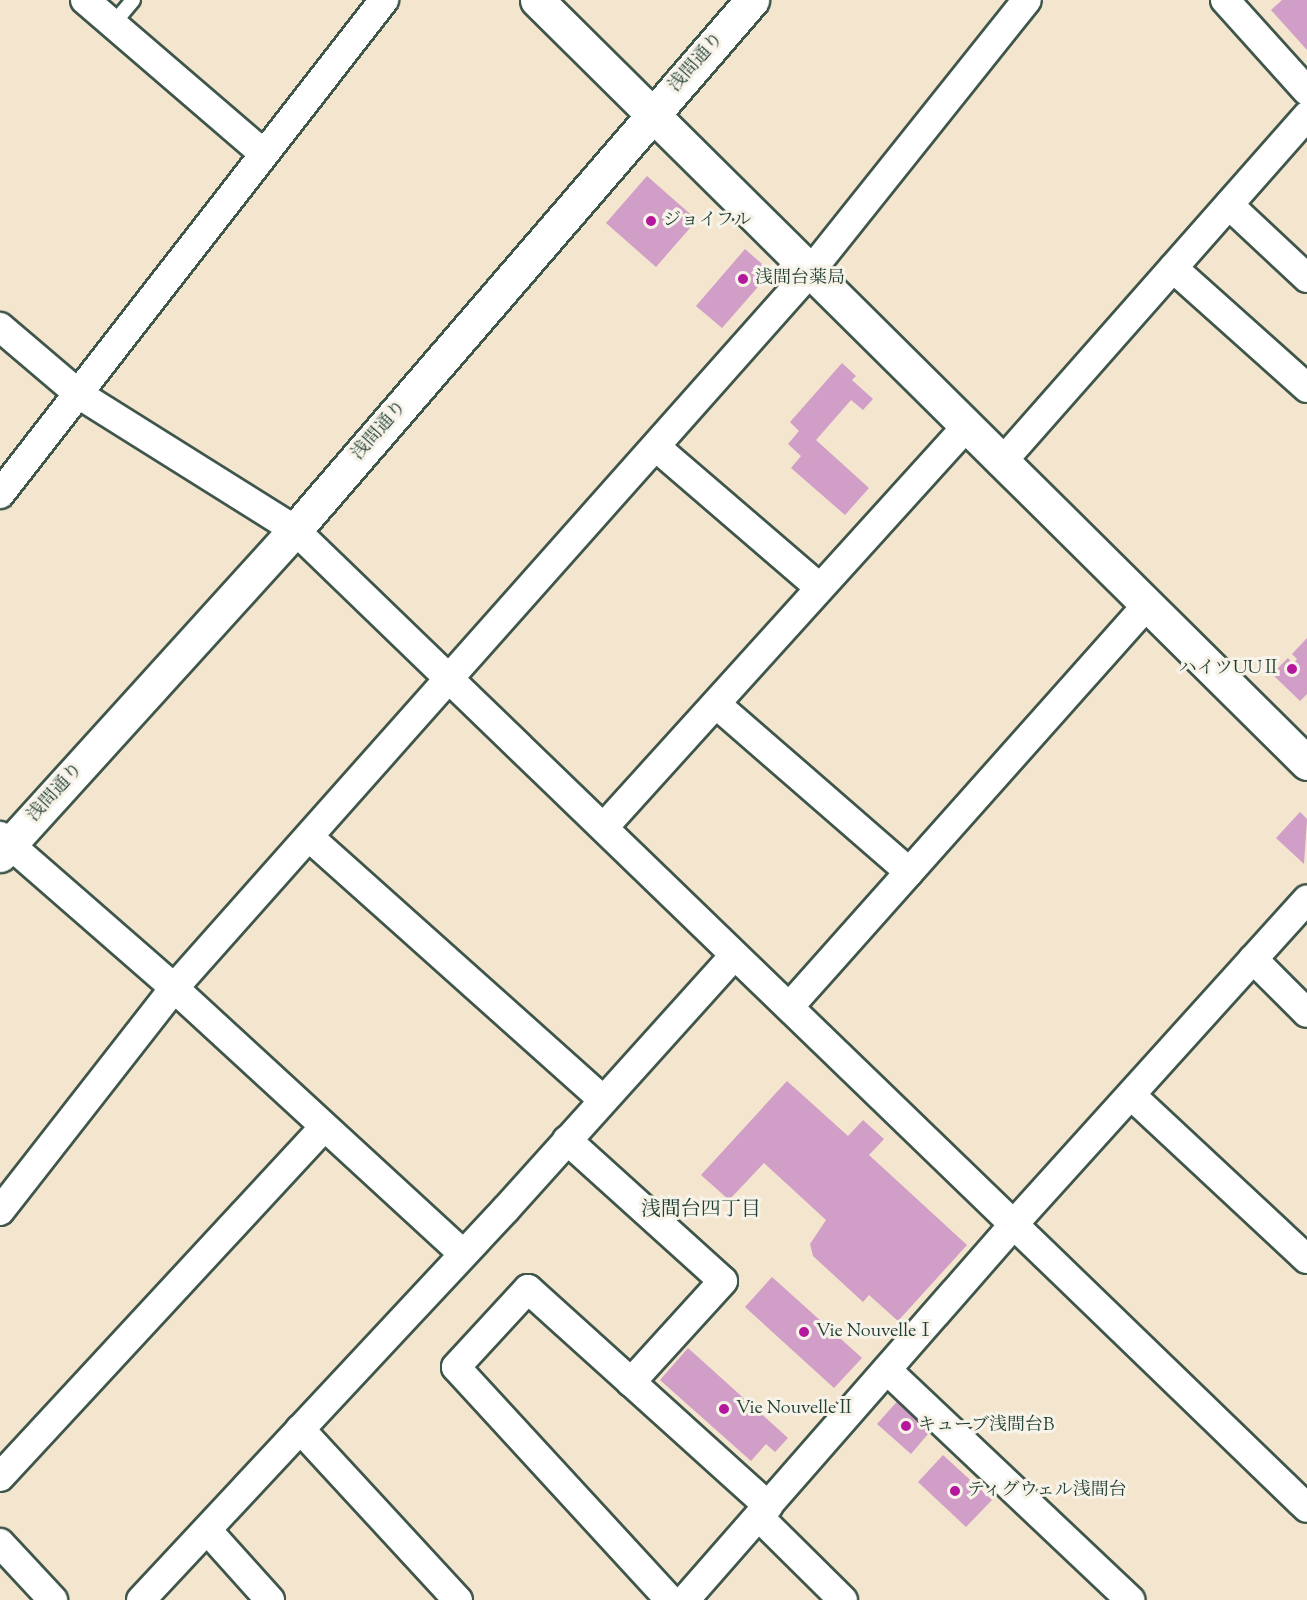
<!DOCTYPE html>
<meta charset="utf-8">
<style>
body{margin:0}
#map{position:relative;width:1307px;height:1600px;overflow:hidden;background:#f4e5ce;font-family:"Sorts Mill Goudy","Noto Serif JP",serif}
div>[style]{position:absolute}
.building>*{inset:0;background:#d09ec7}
.roads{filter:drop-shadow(2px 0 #3f564b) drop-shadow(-2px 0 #3f564b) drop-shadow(0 2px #3f564b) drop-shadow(0 -2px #3f564b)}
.service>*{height:14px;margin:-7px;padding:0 7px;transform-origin:7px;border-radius:7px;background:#fff}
.minor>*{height:28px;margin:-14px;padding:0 14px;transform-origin:14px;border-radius:14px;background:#fff}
.tertiary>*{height:33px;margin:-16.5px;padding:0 16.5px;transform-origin:16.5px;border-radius:16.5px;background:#fff}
.dots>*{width:16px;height:16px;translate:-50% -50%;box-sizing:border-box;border:3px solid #f7f3e8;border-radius:50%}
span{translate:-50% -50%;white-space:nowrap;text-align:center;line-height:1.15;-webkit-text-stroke:6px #f7f3e8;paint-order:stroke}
.street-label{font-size:18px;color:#1f3d34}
.poi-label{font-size:18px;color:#1f3d34}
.left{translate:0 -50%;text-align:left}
.right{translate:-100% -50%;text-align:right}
.neighbourhood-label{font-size:20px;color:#1f3d34}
</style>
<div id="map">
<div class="building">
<div style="clip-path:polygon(1282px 0,1307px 0,1307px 50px,1271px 10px)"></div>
<div style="clip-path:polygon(647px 176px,697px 220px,656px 267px,606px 223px)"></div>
<div style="clip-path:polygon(745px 249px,771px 272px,722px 328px,696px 306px)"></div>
<div style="clip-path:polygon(842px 363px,856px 376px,852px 380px,873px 399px,863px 410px,851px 400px,816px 440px,869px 488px,845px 515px,791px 468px,801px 456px,788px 444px,799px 431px,790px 422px)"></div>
<div style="clip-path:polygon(1307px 638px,1307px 694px,1300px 701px,1272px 674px,1288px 658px,1293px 664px,1297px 659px,1292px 654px)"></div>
<div style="clip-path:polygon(1300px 812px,1307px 819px,1304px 864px,1276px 838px)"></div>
<div style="clip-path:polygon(787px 1081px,848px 1136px,863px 1120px,884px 1139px,869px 1155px,967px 1245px,898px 1321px,869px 1295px,863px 1302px,813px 1256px,810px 1244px,826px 1220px,764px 1163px,729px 1200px,701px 1175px)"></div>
<div style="clip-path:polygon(772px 1277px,862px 1358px,834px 1388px,745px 1307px)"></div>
<div style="clip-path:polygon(688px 1348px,788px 1438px,775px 1452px,766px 1444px,751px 1461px,660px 1380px)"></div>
<div style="clip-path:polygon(901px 1397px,934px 1427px,911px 1454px,877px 1424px)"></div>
<div style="clip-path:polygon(943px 1455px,992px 1500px,966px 1527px,918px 1482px)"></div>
</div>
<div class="roads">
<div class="service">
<div style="left:113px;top:24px;width:31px;rotate:-50deg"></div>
</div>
<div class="minor">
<div style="left:85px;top:0;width:236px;rotate:40.7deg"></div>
<div style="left:1225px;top:0;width:122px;rotate:48deg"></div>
<div style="left:1229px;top:205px;width:107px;rotate:43.1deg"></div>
<div style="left:1173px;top:268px;width:180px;rotate:41.8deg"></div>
<div style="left:0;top:327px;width:105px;rotate:40.4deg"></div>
<div style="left:80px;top:395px;width:254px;rotate:32.1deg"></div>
<div style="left:295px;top:530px;width:1407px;rotate:44.02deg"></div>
<div style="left:656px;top:447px;width:216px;rotate:40.7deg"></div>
<div style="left:1001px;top:463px;width:463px;rotate:-48.6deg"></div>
<div style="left:0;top:494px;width:626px;rotate:-52.14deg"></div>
<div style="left:716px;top:704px;width:256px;rotate:41deg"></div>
<div style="left:604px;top:827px;width:538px;rotate:-47.86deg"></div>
<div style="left:0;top:836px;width:231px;rotate:41.1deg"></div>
<div style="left:174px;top:988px;width:393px;rotate:42.6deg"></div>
<div style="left:309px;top:837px;width:394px;rotate:41.8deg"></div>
<div style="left:1253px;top:959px;width:76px;rotate:45deg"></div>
<div style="left:790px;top:1006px;width:537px;rotate:-48.32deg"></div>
<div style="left:1132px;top:1096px;width:239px;rotate:43deg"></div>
<div style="left:567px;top:1140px;width:210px;rotate:42.1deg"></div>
<div style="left:723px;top:1281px;width:137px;rotate:132.3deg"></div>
<div style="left:0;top:1211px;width:283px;rotate:-52deg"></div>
<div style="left:174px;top:988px;width:956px;rotate:-48.39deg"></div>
<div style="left:809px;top:273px;width:349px;rotate:-51.4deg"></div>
<div style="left:887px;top:1370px;width:335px;rotate:43.4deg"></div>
<div style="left:300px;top:1429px;width:233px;rotate:47.3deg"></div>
<div style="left:0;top:1477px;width:476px;rotate:-47.2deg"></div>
<div style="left:759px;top:1517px;width:118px;rotate:44.7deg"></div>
<div style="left:208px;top:1531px;width:93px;rotate:48.1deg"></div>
<div style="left:0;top:1543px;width:78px;rotate:47.1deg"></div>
<div style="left:141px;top:1600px;width:535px;rotate:-46.97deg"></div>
<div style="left:506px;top:1209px;width:339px;rotate:-48deg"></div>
<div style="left:670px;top:1600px;width:316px;rotate:-132.6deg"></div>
<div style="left:456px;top:1367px;width:106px;rotate:-47.3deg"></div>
<div style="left:528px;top:1289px;width:324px;rotate:42.1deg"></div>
<div style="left:685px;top:1600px;width:497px;rotate:-48.8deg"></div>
<div style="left:1012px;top:1226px;width:440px;rotate:-47.9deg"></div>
</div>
<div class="tertiary">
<div style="left:537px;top:0;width:1084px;rotate:44.74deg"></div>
<div style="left:0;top:855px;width:439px;rotate:-47.8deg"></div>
<div style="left:295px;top:530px;width:700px;rotate:-49.23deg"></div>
</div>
</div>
<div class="dots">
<div style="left:651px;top:221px;background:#b5179e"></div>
<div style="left:743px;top:279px;background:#b5179e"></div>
<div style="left:1292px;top:669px;background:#b5179e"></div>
<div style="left:804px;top:1332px;background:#b5179e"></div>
<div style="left:724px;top:1409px;background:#b5179e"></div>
<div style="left:906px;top:1426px;background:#b5179e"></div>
<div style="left:955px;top:1491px;background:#b5179e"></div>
</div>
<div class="street-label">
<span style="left:697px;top:63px;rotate:-49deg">浅間通り</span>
<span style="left:380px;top:431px;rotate:-49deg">浅間通り</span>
<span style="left:56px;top:793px;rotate:-48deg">浅間通り</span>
</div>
<div class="poi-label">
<span class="left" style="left:663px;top:221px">ジョイフル</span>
<span class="left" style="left:755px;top:279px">浅間台薬局</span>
<span class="right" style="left:1280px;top:669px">ハイツUUⅡ</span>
<span class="left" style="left:816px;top:1332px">Vie NouvelleⅠ</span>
<span class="left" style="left:736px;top:1409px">Vie NouvelleⅡ</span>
<span class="left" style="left:918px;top:1426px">キューブ浅間台B</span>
<span class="left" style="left:967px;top:1491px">ティグウェル浅間台</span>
</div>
<div class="neighbourhood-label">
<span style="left:701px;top:1210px">浅間台四丁目</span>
</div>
</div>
